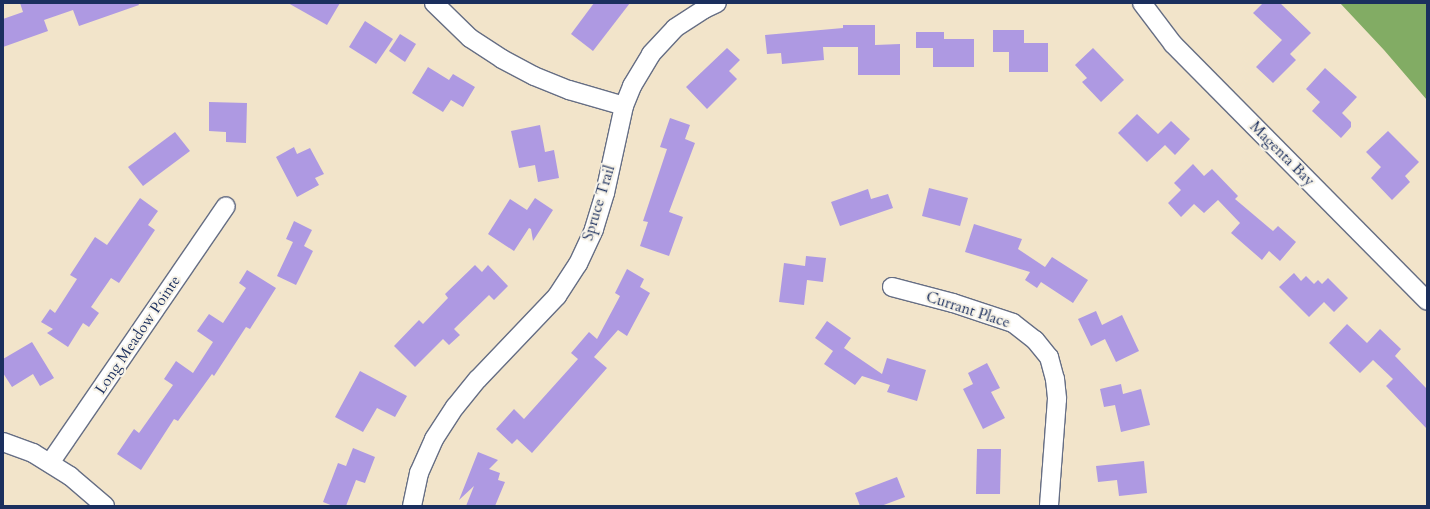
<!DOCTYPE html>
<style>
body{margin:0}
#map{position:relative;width:1430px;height:509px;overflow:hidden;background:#f2e4ca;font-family:Cardo,serif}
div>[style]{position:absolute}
.forest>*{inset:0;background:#82ac64}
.building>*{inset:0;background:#ae99e2}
.roads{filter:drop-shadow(1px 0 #666e84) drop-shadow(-1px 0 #666e84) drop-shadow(0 1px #666e84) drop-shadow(0 -1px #666e84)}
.street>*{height:18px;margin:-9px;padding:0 9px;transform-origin:9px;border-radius:9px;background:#fff}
span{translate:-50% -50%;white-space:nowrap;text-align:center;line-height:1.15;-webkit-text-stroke:4px #f7f3e8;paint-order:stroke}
.street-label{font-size:15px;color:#1b2f5e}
.frame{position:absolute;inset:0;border:4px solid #1b2f5e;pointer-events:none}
</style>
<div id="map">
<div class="forest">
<div style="clip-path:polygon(1340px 3px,1427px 3px,1427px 100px,1384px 50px)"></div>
</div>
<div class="building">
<div style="clip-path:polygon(20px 3px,138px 3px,139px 5px,79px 26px,73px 10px,44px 20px,48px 31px,3px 47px,3px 19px,23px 12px)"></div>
<div style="clip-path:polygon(288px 3px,340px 3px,327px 25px)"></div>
<div style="clip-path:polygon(594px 3px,630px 3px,593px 51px,571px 34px)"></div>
<div style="clip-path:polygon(1263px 3px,1280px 3px,1311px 33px,1290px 54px,1296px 60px,1273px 83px,1256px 67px,1282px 40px,1253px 13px)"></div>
<div style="clip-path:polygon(365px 21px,393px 39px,376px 64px,349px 47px)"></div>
<div style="clip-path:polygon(843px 25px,875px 25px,875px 45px,900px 44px,900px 75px,858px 75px,858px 47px,823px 47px,824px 60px,782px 64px,781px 53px,767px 54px,765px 35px,843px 28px)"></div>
<div style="clip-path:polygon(993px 30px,1024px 30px,1024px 43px,1048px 43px,1048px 72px,1009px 72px,1009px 52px,993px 52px)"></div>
<div style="clip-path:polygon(916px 32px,944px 32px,944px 39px,974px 39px,974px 67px,933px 67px,933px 48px,916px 48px)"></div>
<div style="clip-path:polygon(400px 34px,416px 44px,405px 62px,389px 51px)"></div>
<div style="clip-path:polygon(727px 48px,740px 60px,729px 71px,737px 79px,707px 109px,686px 87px)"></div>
<div style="clip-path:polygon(1093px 48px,1124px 80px,1101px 102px,1082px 82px,1087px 78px,1075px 65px)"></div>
<div style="clip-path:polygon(428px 67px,449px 80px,453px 74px,475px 87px,463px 107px,451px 100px,443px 112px,412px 93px)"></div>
<div style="clip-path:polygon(1325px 68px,1357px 97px,1342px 113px,1351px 122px,1351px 127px,1341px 138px,1312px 111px,1320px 102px,1306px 89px)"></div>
<div style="clip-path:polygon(209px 102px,247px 103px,246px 143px,226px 142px,226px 132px,209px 131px)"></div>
<div style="clip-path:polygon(1137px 114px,1158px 134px,1171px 121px,1190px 139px,1175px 155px,1165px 145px,1147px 162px,1118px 133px)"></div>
<div style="clip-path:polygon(670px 118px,690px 125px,685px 139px,695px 143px,669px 212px,683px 217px,669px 256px,640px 246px,648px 222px,643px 221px,667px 149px,660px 147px)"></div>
<div style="clip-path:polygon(540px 125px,545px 152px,554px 150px,559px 178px,538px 182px,535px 165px,519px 168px,511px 131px)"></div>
<div style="clip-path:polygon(1388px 131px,1419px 162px,1405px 176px,1410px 182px,1392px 200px,1371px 178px,1381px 167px,1366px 152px)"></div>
<div style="clip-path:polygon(175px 132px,190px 151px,143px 186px,128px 167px)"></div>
<div style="clip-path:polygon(294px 147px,297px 154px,310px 148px,324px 174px,315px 178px,319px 185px,297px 197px,276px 157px)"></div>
<div style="clip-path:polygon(1193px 164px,1204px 176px,1212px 169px,1238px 196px,1235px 199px,1273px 231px,1278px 226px,1296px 242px,1280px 261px,1269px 251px,1262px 260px,1231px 233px,1240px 223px,1218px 200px,1204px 213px,1194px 204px,1181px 217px,1168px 203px,1181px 190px,1174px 183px)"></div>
<div style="clip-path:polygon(929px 188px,968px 198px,960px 226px,922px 216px)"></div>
<div style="clip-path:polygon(868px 189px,871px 199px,888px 194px,893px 208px,840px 226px,831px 202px)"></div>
<div style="clip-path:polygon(140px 198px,158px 211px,148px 225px,155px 230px,119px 283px,111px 278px,91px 307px,99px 313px,89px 327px,83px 323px,68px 347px,47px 333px,53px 329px,41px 322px,50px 309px,55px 313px,77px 279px,70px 275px,95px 237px,107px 245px)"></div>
<div style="clip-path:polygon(535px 198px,553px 210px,533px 241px,531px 229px,529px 228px,514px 251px,488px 234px,510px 199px,527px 210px)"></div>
<div style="clip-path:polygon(294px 221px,312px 230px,304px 246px,313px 251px,296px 285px,277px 276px,293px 242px,286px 239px)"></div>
<div style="clip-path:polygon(974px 224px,1022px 239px,1018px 249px,1045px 267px,1052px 257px,1088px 280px,1073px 303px,1041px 282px,1037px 288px,1025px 280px,1030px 272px,965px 252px)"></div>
<div style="clip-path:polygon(806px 256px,826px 258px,823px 282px,807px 280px,804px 305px,779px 302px,784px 263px,805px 266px)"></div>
<div style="clip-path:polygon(475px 265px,482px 272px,488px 265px,508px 286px,494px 300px,489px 295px,454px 329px,460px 335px,449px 345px,443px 339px,415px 367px,394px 346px,419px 320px,423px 324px,448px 298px,445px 294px)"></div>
<div style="clip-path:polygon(627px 269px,644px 279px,640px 287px,650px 293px,627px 336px,618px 330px,594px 357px,607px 368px,532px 453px,517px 439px,512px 444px,496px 429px,514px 409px,524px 419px,578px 359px,571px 353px,589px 332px,597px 339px,620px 296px,615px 293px)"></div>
<div style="clip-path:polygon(247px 270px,276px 288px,250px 329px,246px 327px,214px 376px,212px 374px,178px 421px,174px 419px,141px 470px,117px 454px,134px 429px,139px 433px,173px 385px,164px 379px,176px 361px,193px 373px,213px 342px,197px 331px,209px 314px,223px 323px,246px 288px,239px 283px)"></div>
<div style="clip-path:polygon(1294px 273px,1301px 281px,1306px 276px,1314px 284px,1318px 280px,1322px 284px,1328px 278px,1348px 298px,1334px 312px,1324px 302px,1309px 317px,1279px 287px)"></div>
<div style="clip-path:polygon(1096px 311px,1102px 325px,1122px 315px,1139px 351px,1116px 362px,1105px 339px,1091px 346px,1078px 319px)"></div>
<div style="clip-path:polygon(827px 321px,851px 338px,844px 348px,882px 374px,887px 358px,926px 370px,917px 401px,887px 392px,890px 385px,862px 376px,855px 385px,824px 364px,833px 351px,815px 338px)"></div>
<div style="clip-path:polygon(1347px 324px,1367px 343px,1380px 329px,1401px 349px,1395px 356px,1427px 389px,1427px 429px,1386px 386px,1393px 379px,1373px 360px,1360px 373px,1329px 343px)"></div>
<div style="clip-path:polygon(32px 342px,54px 378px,40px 386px,33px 374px,12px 387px,3px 373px,3px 359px)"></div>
<div style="clip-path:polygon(987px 363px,1000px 388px,991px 392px,1005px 418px,983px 429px,963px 389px,973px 384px,968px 373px)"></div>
<div style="clip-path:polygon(360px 371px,407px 396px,395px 417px,377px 408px,363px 432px,335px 417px)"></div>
<div style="clip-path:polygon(1121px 384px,1123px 394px,1141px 389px,1150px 425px,1121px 432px,1115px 405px,1104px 407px,1100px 389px)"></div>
<div style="clip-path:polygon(353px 448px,375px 457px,365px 483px,356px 480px,346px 506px,333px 506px,323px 502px,338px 463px,346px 466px)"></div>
<div style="clip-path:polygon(977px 449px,1001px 449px,1000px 494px,976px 494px)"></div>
<div style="clip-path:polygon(478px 452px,498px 460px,489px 469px,500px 473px,498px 480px,505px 482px,495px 506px,466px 506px,474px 486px,459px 500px)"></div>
<div style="clip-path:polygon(1144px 461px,1147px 493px,1119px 496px,1117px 480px,1098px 482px,1096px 466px)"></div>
<div style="clip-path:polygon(897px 477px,905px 497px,881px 506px,860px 506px,855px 493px)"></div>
</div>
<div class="roads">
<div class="street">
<div style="left:434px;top:3px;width:50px;rotate:44.2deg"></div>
<div style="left:470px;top:38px;width:38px;rotate:33deg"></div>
<div style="left:502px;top:59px;width:36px;rotate:28deg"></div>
<div style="left:534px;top:76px;width:38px;rotate:22deg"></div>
<div style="left:569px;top:90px;width:57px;rotate:16.2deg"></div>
<div style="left:1142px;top:3px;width:51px;rotate:52.9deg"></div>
<div style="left:1173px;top:44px;width:361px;rotate:45.3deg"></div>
<div style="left:892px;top:287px;width:63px;rotate:14.7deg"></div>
<div style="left:953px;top:303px;width:63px;rotate:18.4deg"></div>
<div style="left:1013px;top:323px;width:28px;rotate:38deg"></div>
<div style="left:1035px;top:340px;width:22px;rotate:51deg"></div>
<div style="left:1049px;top:357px;width:23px;rotate:75deg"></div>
<div style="left:1055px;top:379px;width:20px;rotate:84deg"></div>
<div style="left:1057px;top:399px;width:107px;rotate:94.3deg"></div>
<div style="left:3px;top:442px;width:32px;rotate:20deg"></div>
<div style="left:33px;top:453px;width:44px;rotate:31.9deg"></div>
<div style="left:70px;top:476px;width:46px;rotate:40.6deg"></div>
<div style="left:50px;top:463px;width:311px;rotate:-55.6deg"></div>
<div style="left:412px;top:506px;width:34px;rotate:-78deg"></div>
<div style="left:419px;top:473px;width:37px;rotate:-66deg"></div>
<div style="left:434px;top:439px;width:38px;rotate:-57deg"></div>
<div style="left:455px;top:407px;width:36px;rotate:-51deg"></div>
<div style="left:478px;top:379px;width:115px;rotate:-46.4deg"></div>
<div style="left:557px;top:296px;width:38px;rotate:-57deg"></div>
<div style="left:578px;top:264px;width:38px;rotate:-65deg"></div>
<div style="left:594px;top:229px;width:38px;rotate:-73deg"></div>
<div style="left:605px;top:193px;width:89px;rotate:-77.7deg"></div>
<div style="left:624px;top:106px;width:22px;rotate:-68deg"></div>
<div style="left:632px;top:86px;width:37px;rotate:-59deg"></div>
<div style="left:651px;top:54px;width:35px;rotate:-47deg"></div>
<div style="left:675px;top:28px;width:35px;rotate:-33deg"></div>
<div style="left:704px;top:9px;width:14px;rotate:-25deg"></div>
</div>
</div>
<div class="street-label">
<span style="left:1282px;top:154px;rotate:45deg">Magenta Bay</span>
<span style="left:599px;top:203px;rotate:-73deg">Spruce Trail</span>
<span style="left:968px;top:310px;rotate:18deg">Currant Place</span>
<span style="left:138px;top:335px;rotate:-56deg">Long Meadow Pointe</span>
</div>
<div class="frame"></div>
</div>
